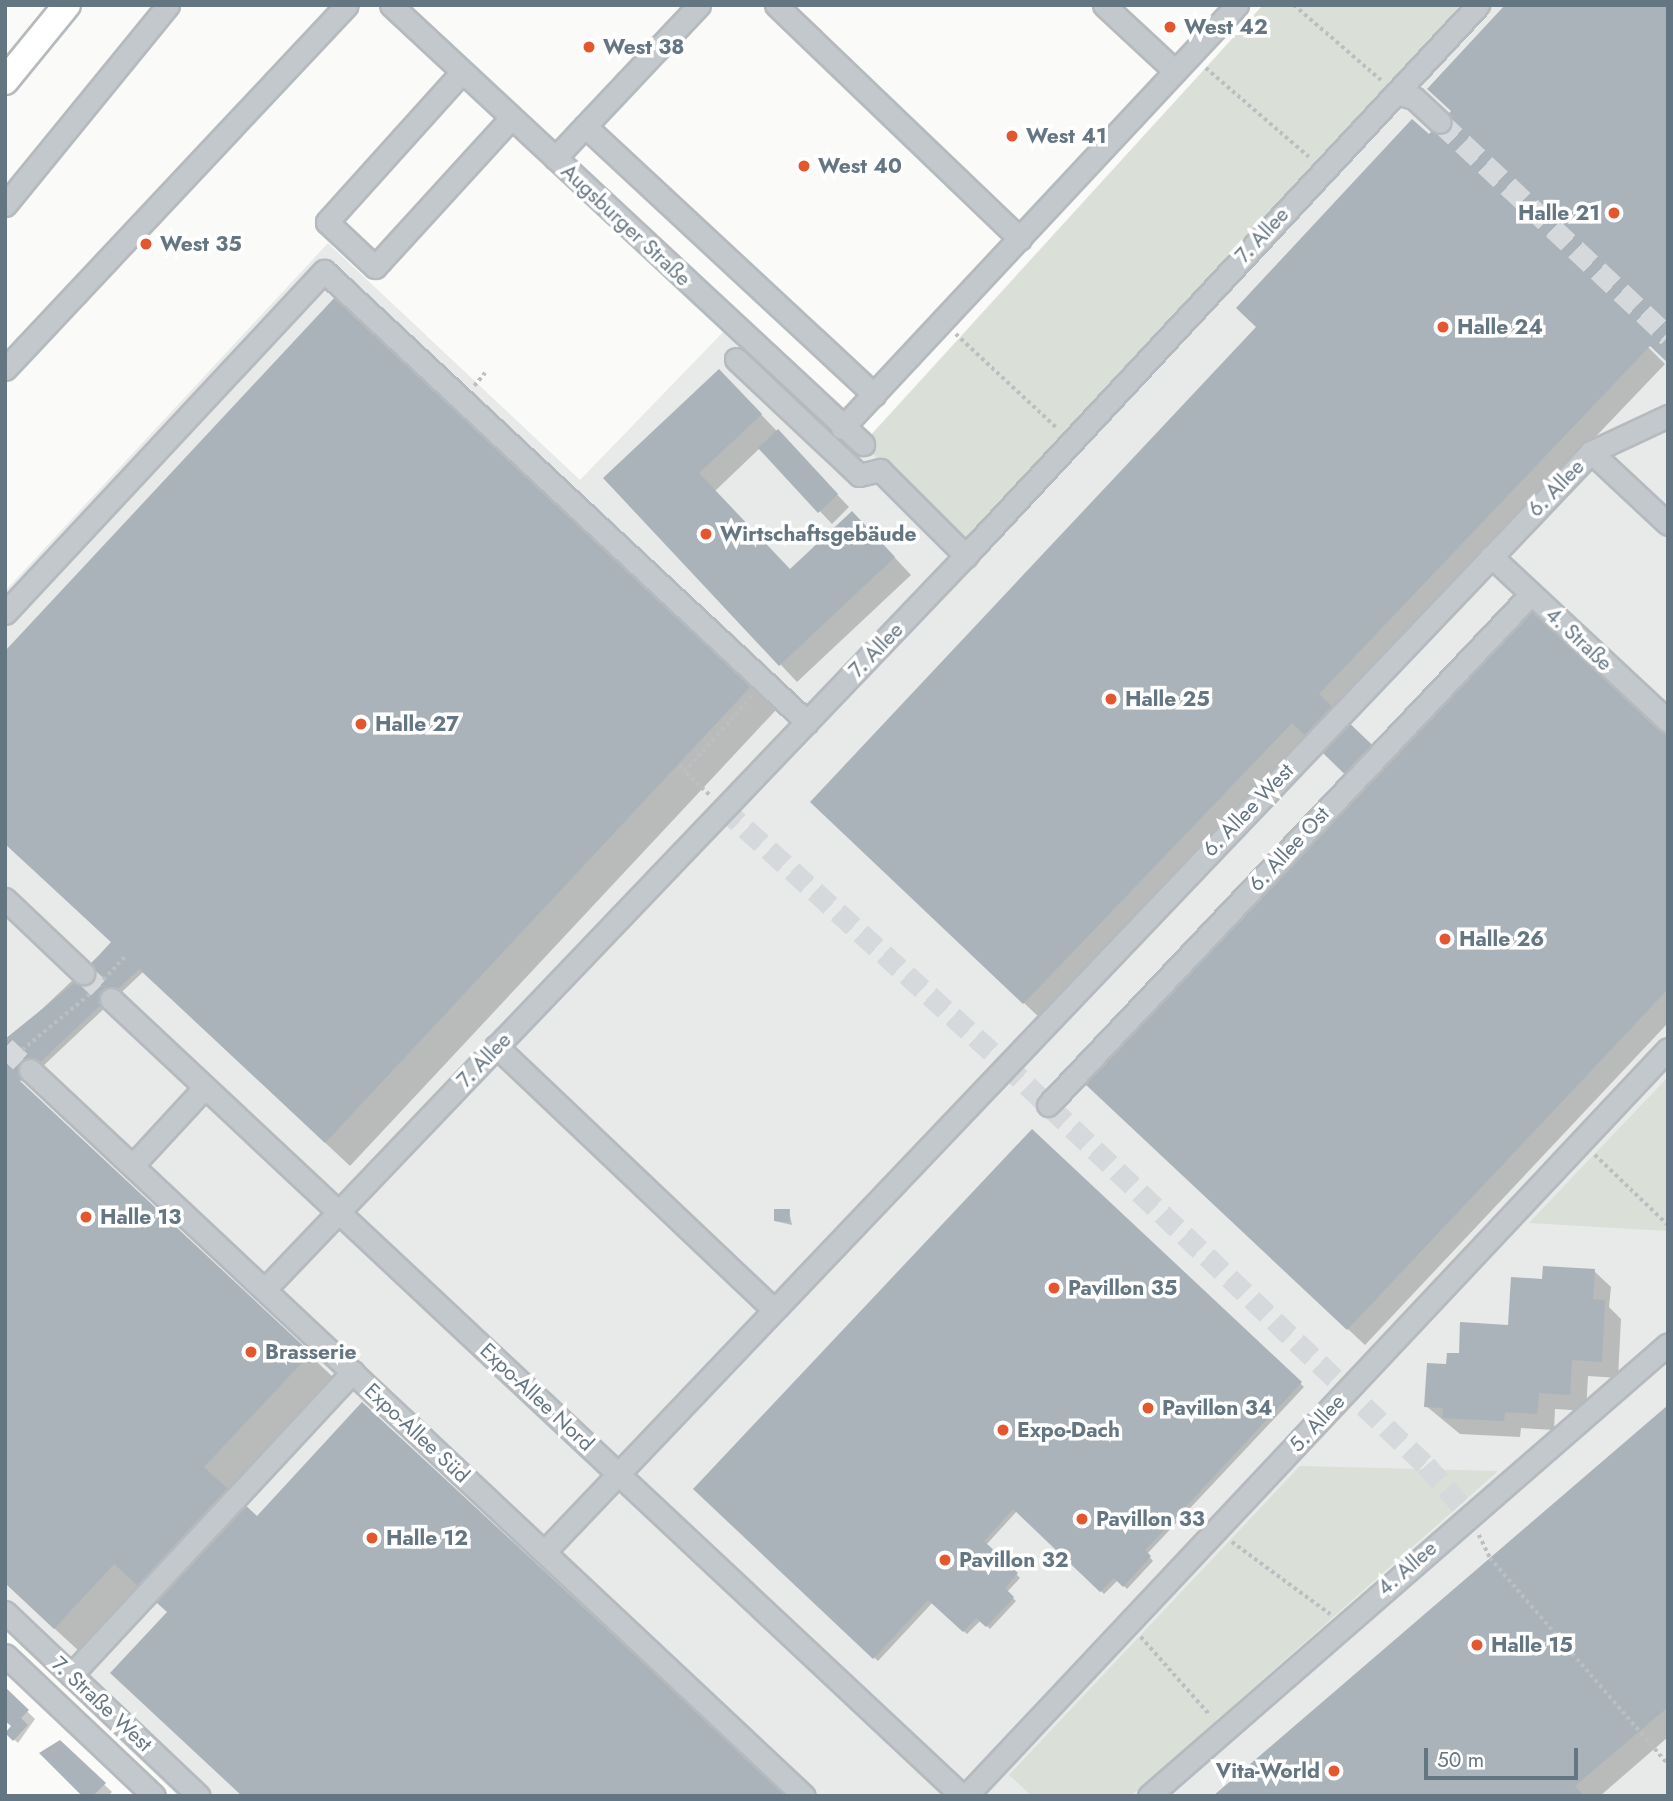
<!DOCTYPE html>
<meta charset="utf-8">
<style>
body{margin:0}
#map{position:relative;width:1673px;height:1801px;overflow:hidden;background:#fafaf8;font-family:Jost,sans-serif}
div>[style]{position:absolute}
.built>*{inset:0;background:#e8e9e9}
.green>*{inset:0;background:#dadfd7}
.shadow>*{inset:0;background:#0003}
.building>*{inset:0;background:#aab3b9}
.minor-tunnel>*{height:21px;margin-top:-10.5px;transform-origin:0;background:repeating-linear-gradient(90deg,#d5d9db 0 21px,transparent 0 31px)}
.path>*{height:3.5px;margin-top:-1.75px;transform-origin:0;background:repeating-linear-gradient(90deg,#bbbfc2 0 3.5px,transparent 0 7px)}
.roads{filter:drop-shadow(2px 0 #b5babe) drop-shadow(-2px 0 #b5babe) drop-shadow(0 2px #b5babe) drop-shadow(0 -2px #b5babe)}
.minor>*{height:21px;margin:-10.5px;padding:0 10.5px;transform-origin:10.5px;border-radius:10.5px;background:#c3c8cc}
.major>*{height:26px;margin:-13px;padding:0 13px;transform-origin:13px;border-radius:13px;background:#fff}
.dots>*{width:19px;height:19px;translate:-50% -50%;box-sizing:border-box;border:4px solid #fff;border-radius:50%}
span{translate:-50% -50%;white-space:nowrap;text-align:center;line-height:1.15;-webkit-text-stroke:7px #fff;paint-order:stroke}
.poi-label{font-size:21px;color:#657683;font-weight:700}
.left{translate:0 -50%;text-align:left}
.right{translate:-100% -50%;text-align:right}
.street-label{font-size:21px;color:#657683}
.frame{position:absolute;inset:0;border:7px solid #657683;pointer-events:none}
.scale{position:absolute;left:1424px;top:1748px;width:154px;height:32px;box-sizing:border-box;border:4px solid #657683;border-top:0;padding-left:9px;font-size:21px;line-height:24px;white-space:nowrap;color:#657683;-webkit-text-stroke:5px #fff;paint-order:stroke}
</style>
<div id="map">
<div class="built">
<div style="clip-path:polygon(1263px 5px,1668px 5px,1668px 1796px,178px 1796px,5px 1630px,5px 591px,328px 243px,580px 480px,726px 329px,855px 452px)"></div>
</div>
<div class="green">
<div style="clip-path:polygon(1263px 5px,1478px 5px,970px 551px,863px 444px)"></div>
<div style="clip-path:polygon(1668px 1077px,1668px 1231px,1529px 1223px,1584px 1165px)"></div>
<div style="clip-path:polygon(1300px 1466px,1498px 1471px,1131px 1796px,1032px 1796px,1009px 1775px)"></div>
</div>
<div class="shadow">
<div style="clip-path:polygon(1648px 347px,1665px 364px,1334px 711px,1389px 763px,1668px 736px,1668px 1023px,1365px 1345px,1104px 1101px,1364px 790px,1309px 738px,1041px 1019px,828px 818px)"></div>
<div style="clip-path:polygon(736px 388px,849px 507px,832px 524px,760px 448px,715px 491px,790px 571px,869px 530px,911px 575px,797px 682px,605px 478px)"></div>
<div style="clip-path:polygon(751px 685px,776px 710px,350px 1166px,143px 972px,25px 1083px,12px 1075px,335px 1379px,229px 1492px,257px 1518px,169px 1612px,141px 1587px,80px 1652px,5px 1583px,5px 1044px,112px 943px,5px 843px)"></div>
<div style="clip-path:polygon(1033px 1132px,1304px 1387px,1147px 1554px,1153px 1561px,1127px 1589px,1118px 1580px,1104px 1594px,1017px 1511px,986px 1545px,1020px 1578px,1007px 1592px,1016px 1601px,990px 1629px,981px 1620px,967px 1634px,933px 1602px,878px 1661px,696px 1489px)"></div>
<div style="clip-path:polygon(789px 1211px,792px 1225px,775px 1221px)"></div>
<div style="clip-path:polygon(1594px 1271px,1611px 1287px,1609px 1307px,1621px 1319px,1618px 1378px,1588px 1376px,1586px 1411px,1555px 1409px,1554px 1430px,1521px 1428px,1520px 1437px,1460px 1434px,1426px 1406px,1448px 1366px,1510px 1327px,1544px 1281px)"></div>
<div style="clip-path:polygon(1668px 1407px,1668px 1737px,1600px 1796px,1216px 1796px)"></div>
<div style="clip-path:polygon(5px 1690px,35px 1719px,18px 1743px,7px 1733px,14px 1727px)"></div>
<div style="clip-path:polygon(60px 1742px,112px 1792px,108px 1796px,85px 1796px)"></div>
</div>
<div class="building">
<div style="clip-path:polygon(1505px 5px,1668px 5px,1668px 363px,1650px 346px,1319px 694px,1390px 762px,1534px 607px,1668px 733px,1668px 989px,1347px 1330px,1085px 1084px,1362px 791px,1292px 723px,1023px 1004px,810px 802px,1256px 327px,1236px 308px,1412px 119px,1429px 134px,1451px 111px,1427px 89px)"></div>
<div style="clip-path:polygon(337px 295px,753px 684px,325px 1143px,139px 969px,20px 1081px,311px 1353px,204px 1467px,257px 1516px,362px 1402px,787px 1796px,242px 1796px,110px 1673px,167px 1612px,114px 1564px,54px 1629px,5px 1583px,5px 1039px,72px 985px,111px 942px,5px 844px,5px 651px)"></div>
<div style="clip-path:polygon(719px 369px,762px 414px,699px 473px,790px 569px,852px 511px,895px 557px,779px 666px,603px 478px)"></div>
<div style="clip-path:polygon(778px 429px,838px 494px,818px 513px,758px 448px)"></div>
<div style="clip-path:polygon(1032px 1129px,1302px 1382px,1145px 1550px,1151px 1556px,1123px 1587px,1114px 1578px,1100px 1592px,1013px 1509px,984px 1541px,1018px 1573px,1005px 1588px,1014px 1597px,986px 1627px,976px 1618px,963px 1632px,928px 1600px,873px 1659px,693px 1489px)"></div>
<div style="clip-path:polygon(774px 1209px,790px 1209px,789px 1222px,774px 1221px)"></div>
<div style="clip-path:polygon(1543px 1266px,1595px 1269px,1593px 1299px,1605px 1300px,1602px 1362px,1572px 1360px,1570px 1395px,1539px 1393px,1537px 1414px,1505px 1412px,1504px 1421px,1442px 1418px,1443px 1408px,1424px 1407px,1427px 1363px,1446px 1364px,1447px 1353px,1459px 1353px,1460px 1322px,1508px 1325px,1511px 1277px,1542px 1279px)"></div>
<div style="clip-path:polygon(1668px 1405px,1668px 1707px,1575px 1786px,1584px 1796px,1213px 1796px)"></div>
<div style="clip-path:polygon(5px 1687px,29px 1710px,21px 1718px,28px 1725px,13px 1741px,5px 1733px,11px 1726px,5px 1721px)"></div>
<div style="clip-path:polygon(60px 1740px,106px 1783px,93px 1796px,82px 1796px,39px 1753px)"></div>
</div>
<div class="minor-tunnel">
<div style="left:1440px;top:122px;width:313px;rotate:43.2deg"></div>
<div style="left:723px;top:808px;width:381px;rotate:42.2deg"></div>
<div style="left:1005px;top:1064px;width:581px;rotate:43.61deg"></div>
<div style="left:1426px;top:1465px;width:65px;rotate:48.7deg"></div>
<div style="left:83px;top:973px;width:38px;rotate:43deg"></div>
<div style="left:5px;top:1047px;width:34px;rotate:43deg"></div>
</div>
<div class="path">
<div style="left:1294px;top:5px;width:115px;rotate:40.8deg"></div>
<div style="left:1206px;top:68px;width:136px;rotate:40.8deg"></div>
<div style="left:956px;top:334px;width:139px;rotate:43deg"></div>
<div style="left:474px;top:386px;width:17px;rotate:-50deg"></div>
<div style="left:680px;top:765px;width:8px;rotate:60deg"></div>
<div style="left:709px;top:795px;width:34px;rotate:-137deg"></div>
<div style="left:684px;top:772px;width:102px;rotate:-48.2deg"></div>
<div style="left:103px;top:980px;width:33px;rotate:-47deg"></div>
<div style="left:22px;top:1050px;width:89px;rotate:-39.6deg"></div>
<div style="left:1595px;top:1155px;width:101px;rotate:43.8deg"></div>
<div style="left:1479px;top:1535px;width:25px;rotate:64deg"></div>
<div style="left:1490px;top:1558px;width:272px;rotate:49.2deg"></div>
<div style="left:1232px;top:1542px;width:122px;rotate:36.3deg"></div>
<div style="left:1141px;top:1637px;width:104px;rotate:48.5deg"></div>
</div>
<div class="roads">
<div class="minor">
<div style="left:391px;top:5px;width:645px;rotate:42.93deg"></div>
<div style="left:776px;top:5px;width:338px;rotate:43.8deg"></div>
<div style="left:1104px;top:5px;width:97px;rotate:42.9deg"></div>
<div style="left:462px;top:72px;width:202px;rotate:132deg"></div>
<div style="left:327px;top:222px;width:66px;rotate:43.2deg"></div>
<div style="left:375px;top:267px;width:202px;rotate:-47.6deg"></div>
<div style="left:1396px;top:93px;width:19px;rotate:16deg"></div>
<div style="left:1414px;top:98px;width:35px;rotate:43deg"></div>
<div style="left:585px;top:126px;width:395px;rotate:42.9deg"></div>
<div style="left:555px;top:158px;width:210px;rotate:-46.7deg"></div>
<div style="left:5px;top:205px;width:258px;rotate:-50.8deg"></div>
<div style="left:736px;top:359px;width:169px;rotate:43.3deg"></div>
<div style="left:859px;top:475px;width:22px;rotate:-13deg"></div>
<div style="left:880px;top:470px;width:122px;rotate:45deg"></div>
<div style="left:5px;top:369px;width:499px;rotate:-46.8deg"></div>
<div style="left:842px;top:428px;width:579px;rotate:-46.96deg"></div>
<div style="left:1591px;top:452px;width:105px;rotate:43.1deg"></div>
<div style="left:1491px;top:556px;width:242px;rotate:43deg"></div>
<div style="left:5px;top:613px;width:468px;rotate:-47deg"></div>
<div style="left:324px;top:271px;width:661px;rotate:43.04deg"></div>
<div style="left:5px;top:899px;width:108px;rotate:43.5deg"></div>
<div style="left:111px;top:999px;width:1166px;rotate:43.12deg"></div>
<div style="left:496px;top:1046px;width:382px;rotate:43.5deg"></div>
<div style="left:30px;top:1070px;width:1061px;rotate:43.17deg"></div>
<div style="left:1048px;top:1105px;width:703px;rotate:-46.61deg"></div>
<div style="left:133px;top:1165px;width:106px;rotate:-47.3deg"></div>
<div style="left:266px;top:1288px;width:1019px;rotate:-46.31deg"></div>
<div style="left:970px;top:551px;width:746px;rotate:-47.06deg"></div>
<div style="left:544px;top:1552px;width:1519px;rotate:-46.41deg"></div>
<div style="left:1591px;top:452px;width:85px;rotate:-25.1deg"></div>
<div style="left:5px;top:1612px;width:267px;rotate:43.5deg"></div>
<div style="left:5px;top:1655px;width:205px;rotate:43.4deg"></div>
<div style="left:71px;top:1675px;width:414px;rotate:-47.1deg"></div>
<div style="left:966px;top:1796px;width:1025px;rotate:-46.78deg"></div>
<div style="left:1149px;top:1796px;width:688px;rotate:-41.05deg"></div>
</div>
<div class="major">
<div style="left:5px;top:81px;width:98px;rotate:-50.8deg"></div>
</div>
</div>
<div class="dots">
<div style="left:1170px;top:27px;background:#e4572e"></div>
<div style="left:589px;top:47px;background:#e4572e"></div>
<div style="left:1012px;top:136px;background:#e4572e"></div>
<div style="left:804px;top:166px;background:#e4572e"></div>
<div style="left:1614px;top:213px;background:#e4572e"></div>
<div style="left:146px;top:244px;background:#e4572e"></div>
<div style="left:1443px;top:327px;background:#e4572e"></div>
<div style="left:706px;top:534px;background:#e4572e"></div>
<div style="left:1111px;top:699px;background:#e4572e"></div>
<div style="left:361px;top:724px;background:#e4572e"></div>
<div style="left:1445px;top:939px;background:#e4572e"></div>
<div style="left:86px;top:1217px;background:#e4572e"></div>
<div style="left:1054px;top:1288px;background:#e4572e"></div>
<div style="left:251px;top:1352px;background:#e4572e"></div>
<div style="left:1148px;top:1408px;background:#e4572e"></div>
<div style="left:1003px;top:1430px;background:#e4572e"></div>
<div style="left:1082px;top:1519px;background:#e4572e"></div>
<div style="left:372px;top:1538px;background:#e4572e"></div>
<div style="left:945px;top:1560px;background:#e4572e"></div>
<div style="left:1477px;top:1645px;background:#e4572e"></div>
<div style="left:1334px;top:1771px;background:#e4572e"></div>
</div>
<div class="poi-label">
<span class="left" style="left:1184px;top:27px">West 42</span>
<span class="left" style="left:603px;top:47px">West 38</span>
<span class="left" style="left:1026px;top:136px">West 41</span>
<span class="left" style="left:818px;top:166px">West 40</span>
<span class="right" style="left:1600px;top:213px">Halle 21</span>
<span class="left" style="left:160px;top:244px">West 35</span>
<span class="left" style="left:1457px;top:327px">Halle 24</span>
<span class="left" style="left:720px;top:534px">Wirtschaftsgebäude</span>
<span class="left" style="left:1125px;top:699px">Halle 25</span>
<span class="left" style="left:375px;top:724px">Halle 27</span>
<span class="left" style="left:1459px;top:939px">Halle 26</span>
<span class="left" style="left:100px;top:1217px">Halle 13</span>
<span class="left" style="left:1068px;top:1288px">Pavillon 35</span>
<span class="left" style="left:265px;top:1352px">Brasserie</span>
<span class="left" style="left:1162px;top:1408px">Pavillon 34</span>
<span class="left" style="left:1017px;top:1430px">Expo-Dach</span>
<span class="left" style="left:1096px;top:1519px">Pavillon 33</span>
<span class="left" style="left:386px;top:1538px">Halle 12</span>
<span class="left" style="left:959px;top:1560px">Pavillon 32</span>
<span class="left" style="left:1491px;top:1645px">Halle 15</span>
<span class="right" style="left:1320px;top:1771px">Vita-World</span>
</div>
<div class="street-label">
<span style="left:626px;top:225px;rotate:43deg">Augsburger Straße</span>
<span style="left:1262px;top:235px;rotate:-47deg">7. Allee</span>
<span style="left:1556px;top:488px;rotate:-46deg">6. Allee</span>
<span style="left:1579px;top:639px;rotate:43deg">4. Straße</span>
<span style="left:876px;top:650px;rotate:-46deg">7. Allee</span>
<span style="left:1248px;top:810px;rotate:-46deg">6. Allee West</span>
<span style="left:1289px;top:849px;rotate:-47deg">6. Allee Ost</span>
<span style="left:484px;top:1060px;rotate:-46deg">7. Allee</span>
<span style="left:537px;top:1397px;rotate:43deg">Expo-Allee Nord</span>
<span style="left:1317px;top:1423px;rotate:-47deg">5. Allee</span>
<span style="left:417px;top:1433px;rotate:43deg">Expo-Allee Süd</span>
<span style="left:1407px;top:1568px;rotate:-41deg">4. Allee</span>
<span style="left:102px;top:1704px;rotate:43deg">7. Straße West</span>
</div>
<div class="frame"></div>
<div class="scale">50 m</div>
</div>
